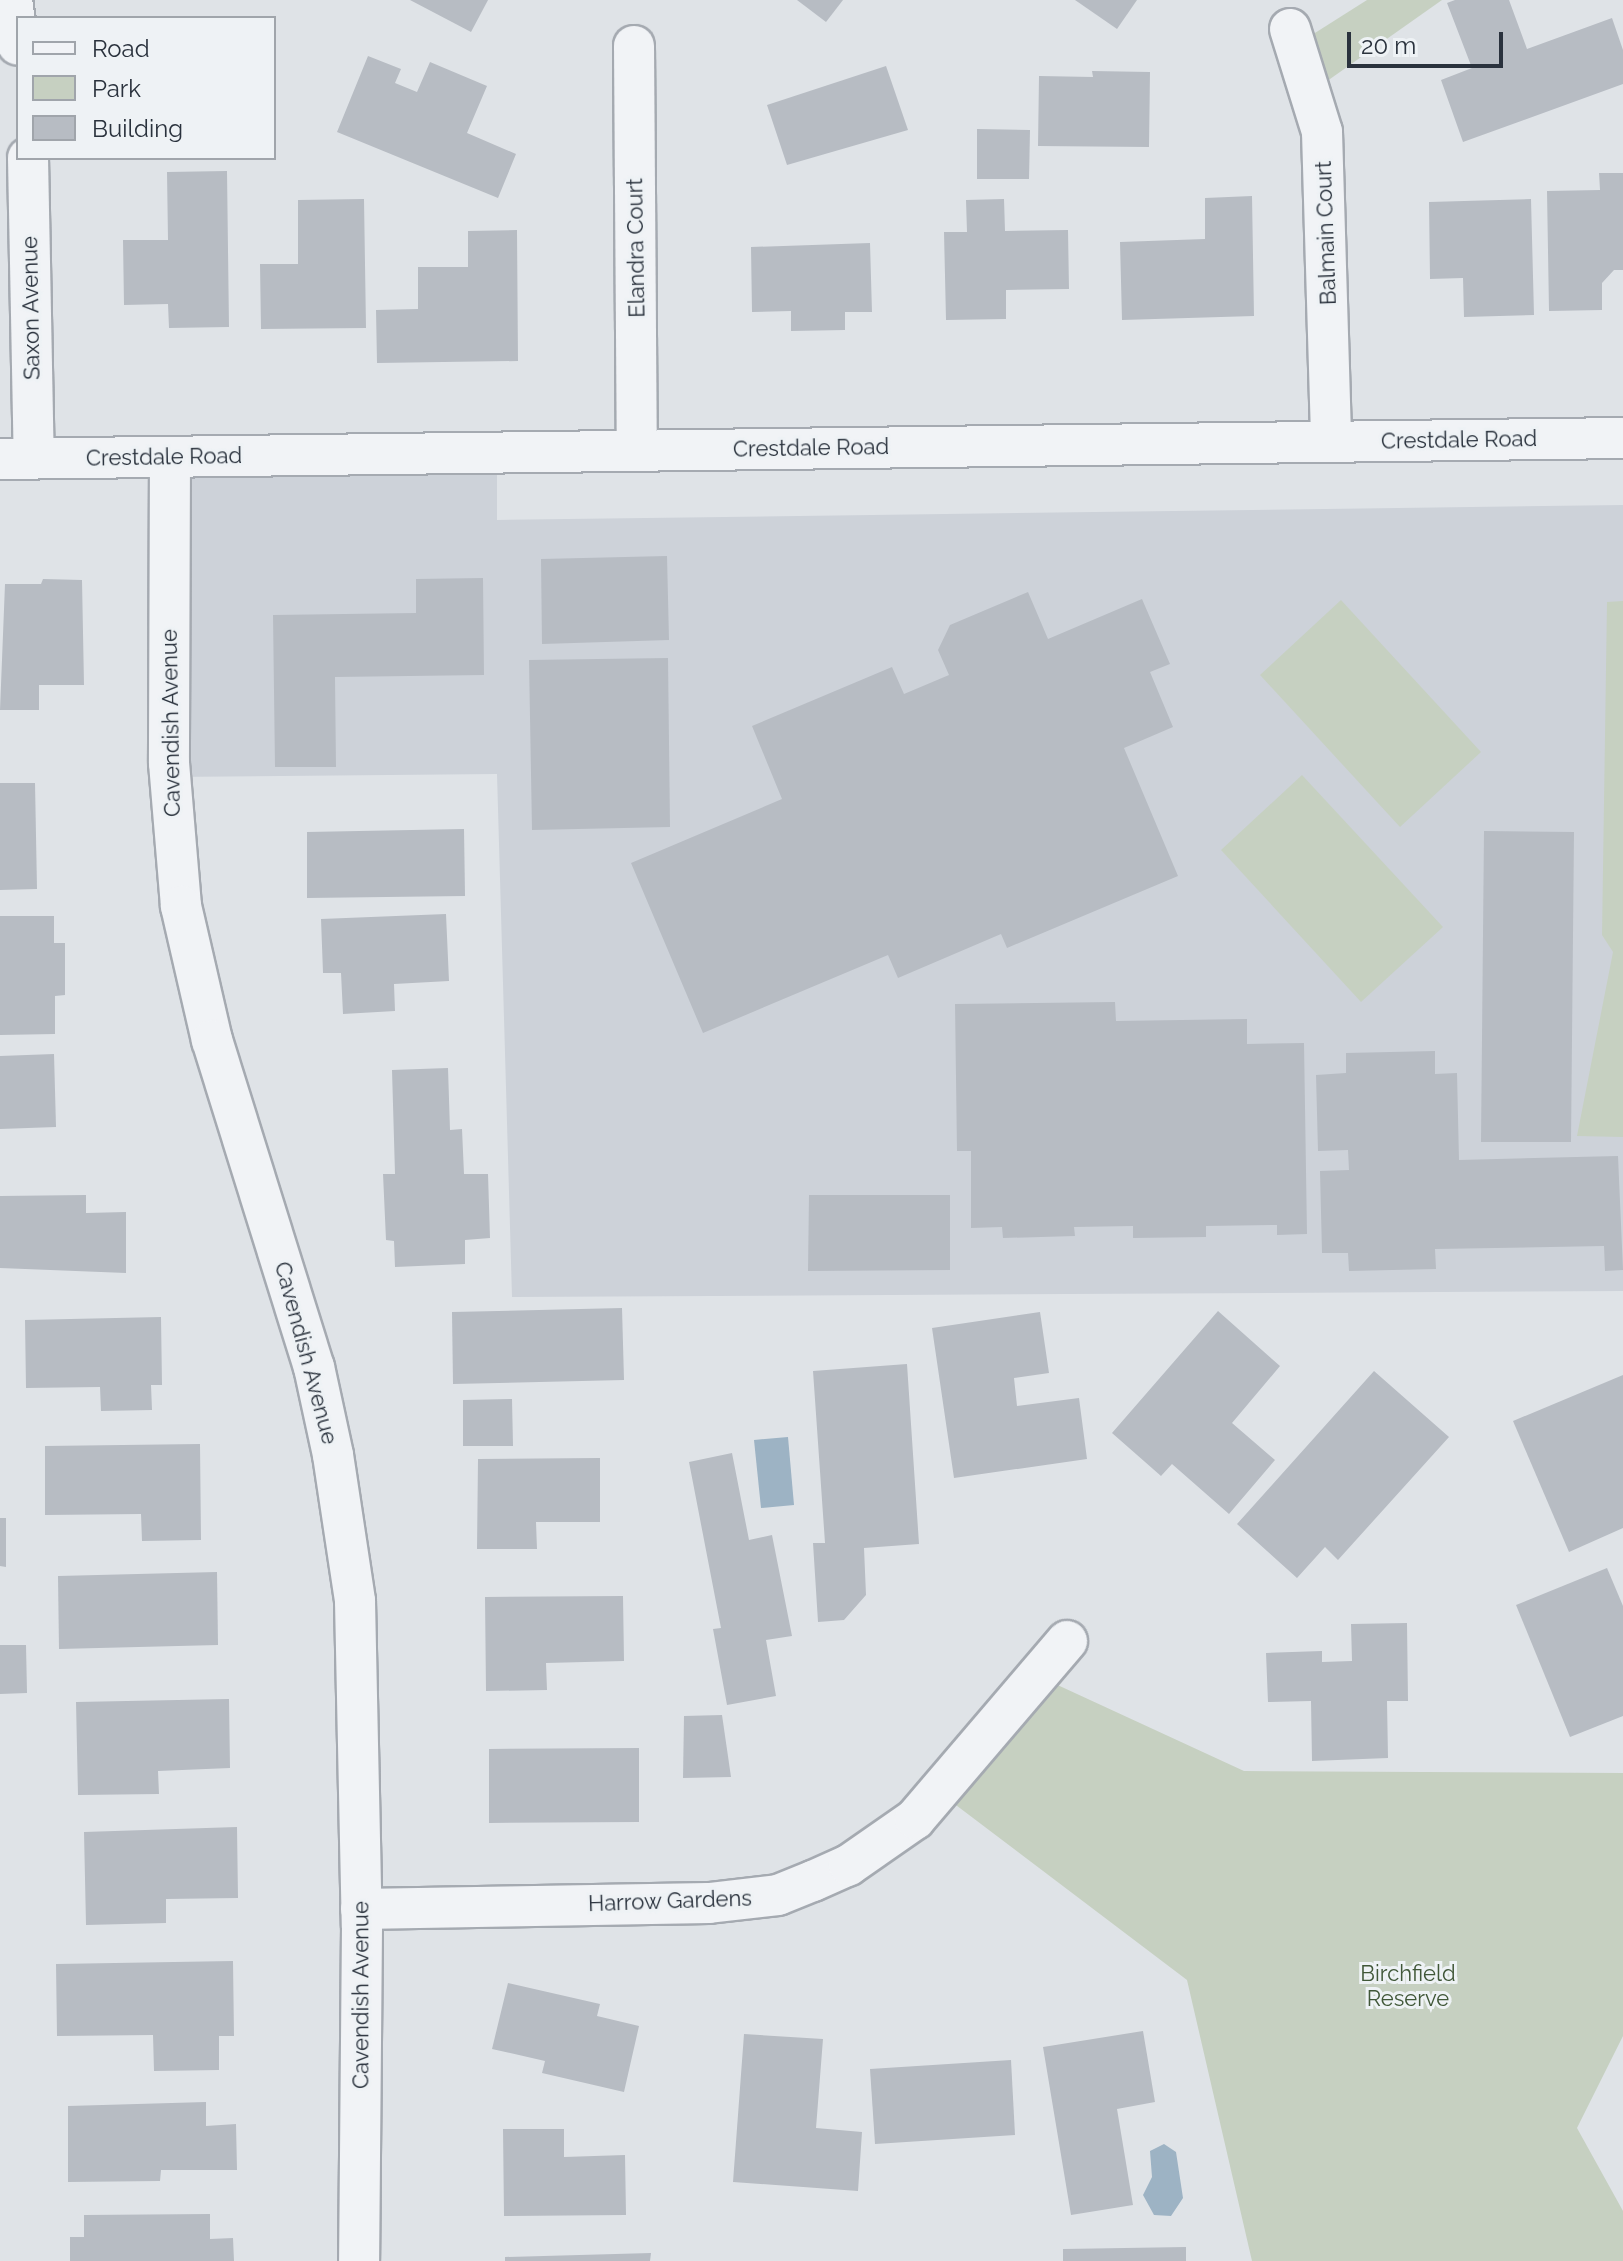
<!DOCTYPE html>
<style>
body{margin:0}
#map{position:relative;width:1623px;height:2261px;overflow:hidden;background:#dfe3e7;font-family:Raleway,sans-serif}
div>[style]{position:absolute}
.built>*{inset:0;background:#cdd2d9}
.green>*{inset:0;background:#c6d0c1}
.water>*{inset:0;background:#9db3c4}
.building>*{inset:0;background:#b7bcc3}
.roads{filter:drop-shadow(2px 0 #a5aab1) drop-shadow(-2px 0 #a5aab1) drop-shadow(0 2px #a5aab1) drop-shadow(0 -2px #a5aab1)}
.minor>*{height:40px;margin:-20px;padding:0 20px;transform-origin:20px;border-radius:20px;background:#f1f3f6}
span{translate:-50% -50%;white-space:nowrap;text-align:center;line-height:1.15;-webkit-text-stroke:6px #eef2f5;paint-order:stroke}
.street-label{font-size:22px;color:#2a323d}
.park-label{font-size:22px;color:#405738}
.legend{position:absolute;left:16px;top:16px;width:260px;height:144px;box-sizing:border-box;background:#eef2f5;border:2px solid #a0a5ab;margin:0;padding:10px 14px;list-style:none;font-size:24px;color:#2a323d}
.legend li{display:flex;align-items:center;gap:16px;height:40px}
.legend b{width:40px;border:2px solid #a0a5ab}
.scale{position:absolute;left:1347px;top:32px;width:156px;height:36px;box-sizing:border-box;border:4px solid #2a323d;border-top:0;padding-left:10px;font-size:24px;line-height:28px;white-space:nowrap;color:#2a323d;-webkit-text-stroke:6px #eef2f5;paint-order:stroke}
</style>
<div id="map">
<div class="built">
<div style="clip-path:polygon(497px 452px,497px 520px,1623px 505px,1623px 1291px,512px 1297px,497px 774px,170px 777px,170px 457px)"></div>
</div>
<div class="green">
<div style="clip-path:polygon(1367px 0,1442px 0,1313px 91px,1296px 45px)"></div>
<div style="clip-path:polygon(1341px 600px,1481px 752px,1400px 827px,1260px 675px)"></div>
<div style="clip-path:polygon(1623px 601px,1623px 1137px,1577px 1136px,1613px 952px,1602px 935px,1607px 602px)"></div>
<div style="clip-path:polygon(1302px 775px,1443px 927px,1361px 1002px,1221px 850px)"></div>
<div style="clip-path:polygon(1038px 1676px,1244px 1771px,1623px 1773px,1623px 2036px,1577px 2128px,1623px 2211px,1623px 2261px,1252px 2261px,1187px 1980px,940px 1793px)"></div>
</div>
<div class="water">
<div style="clip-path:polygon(788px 1437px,794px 1505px,761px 1508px,754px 1440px)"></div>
<div style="clip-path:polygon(1164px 2144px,1176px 2152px,1183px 2198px,1171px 2216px,1154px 2215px,1143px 2195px,1152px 2177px,1150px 2151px)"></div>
</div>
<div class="building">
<div style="clip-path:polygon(410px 0,488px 0,471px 32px)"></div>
<div style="clip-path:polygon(797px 0,843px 0,826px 22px)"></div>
<div style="clip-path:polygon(1075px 0,1137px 0,1117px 29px)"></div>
<div style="clip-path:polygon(1455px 0,1509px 0,1527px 49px,1612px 18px,1623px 50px,1623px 84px,1463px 142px,1441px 80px,1472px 68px,1447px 3px)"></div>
<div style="clip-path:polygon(368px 56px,401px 69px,395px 83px,417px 92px,430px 62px,487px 86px,467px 133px,516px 154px,498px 198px,337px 132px)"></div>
<div style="clip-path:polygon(886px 66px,908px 130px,787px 165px,767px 105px)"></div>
<div style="clip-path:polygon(1092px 71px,1150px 72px,1149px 147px,1038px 146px,1039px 76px,1093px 77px)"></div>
<div style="clip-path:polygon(977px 129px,1030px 130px,1029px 179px,977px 179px)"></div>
<div style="clip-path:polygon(227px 171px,229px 327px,169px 328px,168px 304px,124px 305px,123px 240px,168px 240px,167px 172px)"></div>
<div style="clip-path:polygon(1599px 173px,1623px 173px,1623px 270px,1614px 270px,1602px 283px,1602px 310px,1549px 311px,1547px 191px,1600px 190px)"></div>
<div style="clip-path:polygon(1252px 196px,1254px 316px,1122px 320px,1120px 242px,1205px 239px,1205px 198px)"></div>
<div style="clip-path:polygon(364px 199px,366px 328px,261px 329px,260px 264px,298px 264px,298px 200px)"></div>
<div style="clip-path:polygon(1004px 199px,1005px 231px,1068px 230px,1069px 289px,1006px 290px,1006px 319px,946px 320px,944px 232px,967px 232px,966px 200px)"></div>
<div style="clip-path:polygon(1531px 199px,1534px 315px,1464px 317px,1463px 278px,1430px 279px,1429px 202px)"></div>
<div style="clip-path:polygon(517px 230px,518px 361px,377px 363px,376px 310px,418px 309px,418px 267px,468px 267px,468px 231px)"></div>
<div style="clip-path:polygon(870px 243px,872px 312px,845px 312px,845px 330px,791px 331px,791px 311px,752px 312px,751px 247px)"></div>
<div style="clip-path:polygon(667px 556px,669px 640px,542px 644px,541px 559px)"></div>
<div style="clip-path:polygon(483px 578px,484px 675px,335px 677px,336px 767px,275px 767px,273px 615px,416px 613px,416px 579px)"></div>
<div style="clip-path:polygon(43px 579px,82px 580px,84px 685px,39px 685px,39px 710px,0 710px,5px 584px,41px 584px)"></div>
<div style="clip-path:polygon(1028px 592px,1048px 639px,1142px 599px,1170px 664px,1150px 672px,1173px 727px,1124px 748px,1178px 876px,1007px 948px,1001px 934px,898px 978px,888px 955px,703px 1033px,631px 863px,782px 799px,752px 726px,892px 667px,904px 694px,949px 675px,938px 650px,950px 625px)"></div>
<div style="clip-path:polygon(668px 658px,670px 827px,532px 830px,529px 660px)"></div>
<div style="clip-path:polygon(0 783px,35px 783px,37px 889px,0 890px)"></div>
<div style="clip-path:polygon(464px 829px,465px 896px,307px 898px,307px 832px)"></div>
<div style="clip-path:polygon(1484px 831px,1574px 832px,1571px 1142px,1481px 1142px)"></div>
<div style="clip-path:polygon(446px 914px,449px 981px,394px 984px,395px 1011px,343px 1014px,341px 973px,323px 973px,321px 919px)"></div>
<div style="clip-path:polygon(0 916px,54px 916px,54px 943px,65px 943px,65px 995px,55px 996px,55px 1034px,0 1035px)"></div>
<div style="clip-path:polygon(1115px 1002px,1116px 1021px,1247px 1019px,1247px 1044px,1304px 1043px,1307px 1234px,1277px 1235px,1277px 1225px,1206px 1226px,1206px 1237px,1133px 1238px,1133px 1226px,1074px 1227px,1075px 1236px,1003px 1238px,1002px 1227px,971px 1228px,971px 1151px,957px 1151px,955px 1004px)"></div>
<div style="clip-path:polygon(1435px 1051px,1435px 1074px,1457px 1073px,1459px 1160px,1618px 1156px,1623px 1270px,1605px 1271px,1604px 1246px,1435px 1249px,1436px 1269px,1349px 1271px,1348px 1253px,1322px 1253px,1320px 1171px,1349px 1170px,1348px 1150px,1318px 1151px,1316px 1075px,1346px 1073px,1346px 1053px)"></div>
<div style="clip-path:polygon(54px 1054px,56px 1127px,0 1129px,0 1056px)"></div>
<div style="clip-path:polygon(448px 1068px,450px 1130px,462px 1129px,464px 1174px,488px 1174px,490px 1238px,465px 1240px,465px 1264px,395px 1267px,394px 1241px,386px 1240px,383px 1174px,395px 1174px,392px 1070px)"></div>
<div style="clip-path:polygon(86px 1195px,86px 1213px,126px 1212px,126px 1273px,0 1268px,0 1196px)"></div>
<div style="clip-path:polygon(809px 1195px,950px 1195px,950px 1270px,808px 1271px)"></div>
<div style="clip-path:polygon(622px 1308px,624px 1380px,453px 1384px,452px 1312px)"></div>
<div style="clip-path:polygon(1218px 1311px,1280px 1366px,1232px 1423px,1275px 1460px,1229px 1514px,1172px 1464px,1161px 1476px,1112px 1433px)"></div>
<div style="clip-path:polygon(1040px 1312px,1049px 1373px,1014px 1378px,1017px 1406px,1079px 1398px,1087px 1459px,954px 1478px,932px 1328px)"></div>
<div style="clip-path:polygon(161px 1317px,162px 1385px,151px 1385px,152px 1410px,101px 1411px,100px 1387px,26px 1388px,25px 1320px)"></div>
<div style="clip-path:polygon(907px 1364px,919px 1544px,864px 1548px,866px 1595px,844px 1620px,818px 1622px,813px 1543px,825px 1543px,813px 1371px)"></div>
<div style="clip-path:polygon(1374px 1371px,1449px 1437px,1338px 1560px,1325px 1547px,1297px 1578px,1237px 1524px)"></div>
<div style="clip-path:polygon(1623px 1375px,1623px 1528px,1569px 1552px,1513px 1421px)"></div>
<div style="clip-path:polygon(512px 1399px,513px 1446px,463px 1446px,463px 1400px)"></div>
<div style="clip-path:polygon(200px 1444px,201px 1540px,142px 1541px,141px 1514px,45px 1515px,45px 1446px)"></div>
<div style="clip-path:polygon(732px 1453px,749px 1540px,772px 1535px,792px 1636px,766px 1640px,776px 1696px,727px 1705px,713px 1629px,721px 1628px,689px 1462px)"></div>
<div style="clip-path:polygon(600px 1458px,600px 1522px,536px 1522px,537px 1549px,477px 1549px,478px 1459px)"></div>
<div style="clip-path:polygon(0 1518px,6px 1518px,6px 1567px,0 1566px)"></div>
<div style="clip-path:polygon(1607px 1568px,1623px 1606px,1623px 1716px,1570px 1737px,1516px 1605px)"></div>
<div style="clip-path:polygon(217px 1572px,218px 1645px,59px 1649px,58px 1576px)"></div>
<div style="clip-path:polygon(623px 1596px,624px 1661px,546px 1663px,547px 1690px,486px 1691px,485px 1597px)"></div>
<div style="clip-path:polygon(1407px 1623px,1408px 1701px,1387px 1701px,1388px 1758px,1312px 1761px,1311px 1701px,1268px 1702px,1266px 1653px,1322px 1651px,1322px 1662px,1352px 1661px,1351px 1624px)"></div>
<div style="clip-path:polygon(0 1645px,26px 1645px,27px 1693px,0 1694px)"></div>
<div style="clip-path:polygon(229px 1699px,230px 1768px,158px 1771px,159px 1794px,78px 1795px,76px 1702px)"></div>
<div style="clip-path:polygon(722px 1715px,731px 1777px,683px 1778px,684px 1716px)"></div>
<div style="clip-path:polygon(639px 1748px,639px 1822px,489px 1823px,489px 1749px)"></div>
<div style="clip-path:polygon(237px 1827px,238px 1898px,166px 1899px,166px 1923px,86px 1925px,84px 1832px)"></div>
<div style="clip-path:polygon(233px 1961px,234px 2036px,219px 2036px,219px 2070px,154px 2071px,153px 2035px,57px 2036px,56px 1964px)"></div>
<div style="clip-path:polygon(508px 1983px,600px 2004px,597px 2016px,639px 2026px,624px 2092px,542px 2073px,545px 2061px,492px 2049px)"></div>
<div style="clip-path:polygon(1143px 2031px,1155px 2102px,1117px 2109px,1133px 2205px,1071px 2215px,1043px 2047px)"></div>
<div style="clip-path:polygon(744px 2034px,823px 2039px,816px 2128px,862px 2132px,858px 2191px,733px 2182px)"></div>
<div style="clip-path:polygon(1011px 2060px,1015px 2135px,875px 2144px,870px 2069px)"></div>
<div style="clip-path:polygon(206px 2102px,206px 2126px,236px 2124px,237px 2170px,161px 2170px,160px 2181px,68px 2182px,68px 2106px)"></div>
<div style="clip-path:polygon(503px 2129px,564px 2129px,564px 2157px,625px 2155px,626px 2215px,504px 2216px)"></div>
<div style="clip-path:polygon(210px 2214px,210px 2239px,233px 2238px,234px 2261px,70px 2261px,70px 2237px,84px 2237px,84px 2215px)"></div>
<div style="clip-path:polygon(1186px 2247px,1186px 2261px,1063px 2261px,1063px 2249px)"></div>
<div style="clip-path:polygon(651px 2253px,650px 2261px,505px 2261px,505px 2257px)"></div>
</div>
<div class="roads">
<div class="minor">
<div style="left:12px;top:0;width:45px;rotate:82.4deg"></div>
<div style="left:1290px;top:29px;width:108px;rotate:72.7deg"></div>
<div style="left:1322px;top:132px;width:310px;rotate:88.3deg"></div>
<div style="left:634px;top:46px;width:404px;rotate:89.6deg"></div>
<div style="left:28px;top:158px;width:300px;rotate:88.9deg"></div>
<div style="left:170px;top:457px;width:306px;rotate:90.2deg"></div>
<div style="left:169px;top:763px;width:144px;rotate:85.2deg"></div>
<div style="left:181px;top:906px;width:138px;rotate:77deg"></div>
<div style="left:212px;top:1040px;width:343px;rotate:72.7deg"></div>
<div style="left:314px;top:1367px;width:90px;rotate:77.8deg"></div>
<div style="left:333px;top:1455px;width:148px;rotate:81.4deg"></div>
<div style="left:355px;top:1601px;width:326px;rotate:88.8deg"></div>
<div style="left:362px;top:1927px;width:334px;rotate:90.5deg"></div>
<div style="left:0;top:459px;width:1623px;rotate:-0.74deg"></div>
<div style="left:361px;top:1909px;width:348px;rotate:-1deg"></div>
<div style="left:709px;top:1903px;width:69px;rotate:-6.6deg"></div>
<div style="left:778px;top:1895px;width:38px;rotate:-22deg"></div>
<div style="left:813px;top:1881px;width:39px;rotate:-24deg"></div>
<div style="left:849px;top:1865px;width:80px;rotate:-34.9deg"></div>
<div style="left:915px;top:1819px;width:234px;rotate:-49.5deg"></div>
</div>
</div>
<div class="street-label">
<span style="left:1326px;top:233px;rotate:-92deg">Balmain Court</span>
<span style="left:636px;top:248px;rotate:-91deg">Elandra Court</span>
<span style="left:31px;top:308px;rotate:-91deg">Saxon Avenue</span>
<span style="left:1459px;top:440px;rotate:-1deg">Crestdale Road</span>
<span style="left:811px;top:448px;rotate:-1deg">Crestdale Road</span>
<span style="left:164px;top:457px;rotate:-1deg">Crestdale Road</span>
<span style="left:171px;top:723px;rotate:-91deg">Cavendish Avenue</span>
<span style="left:306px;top:1353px;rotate:75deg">Cavendish Avenue</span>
<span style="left:670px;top:1901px;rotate:-2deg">Harrow Gardens</span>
<span style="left:361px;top:1995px;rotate:-90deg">Cavendish Avenue</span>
</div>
<div class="park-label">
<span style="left:1408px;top:1986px">Birchfield<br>Reserve</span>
</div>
<ul class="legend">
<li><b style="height:10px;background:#f1f3f6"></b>Road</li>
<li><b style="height:22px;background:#c6d0c1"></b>Park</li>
<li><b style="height:22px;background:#b7bcc3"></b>Building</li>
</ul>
<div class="scale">20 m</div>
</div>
